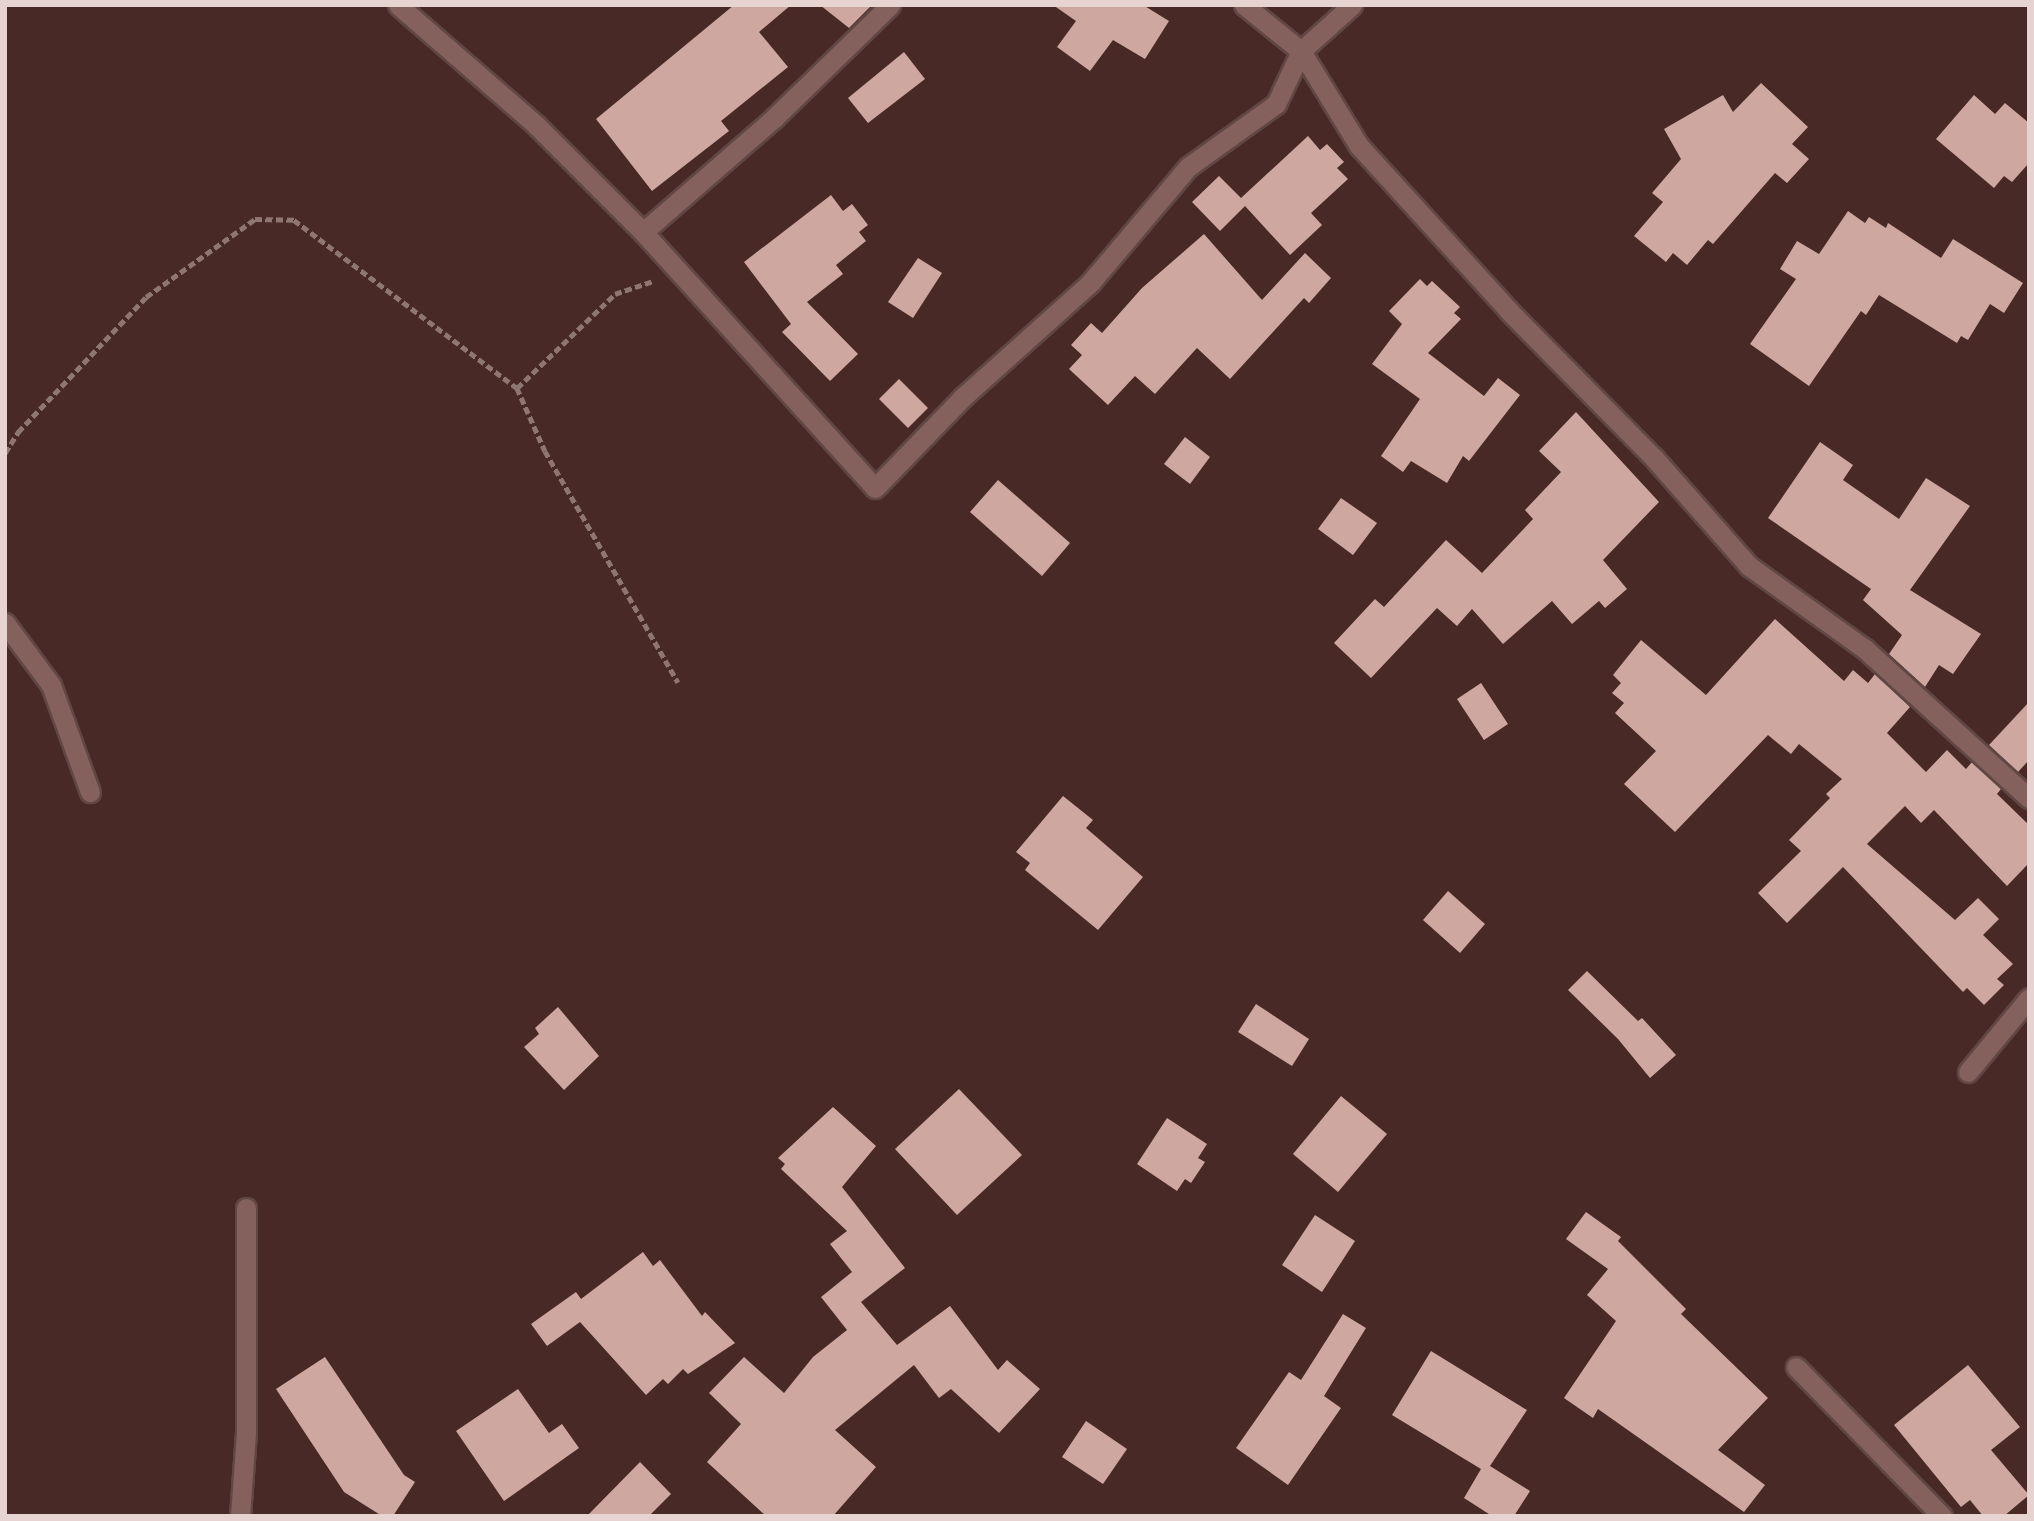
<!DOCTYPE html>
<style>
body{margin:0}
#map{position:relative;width:2034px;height:1521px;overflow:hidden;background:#482925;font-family:"PT Sans",sans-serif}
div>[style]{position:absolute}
.building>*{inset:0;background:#cea7a1}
.path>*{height:4.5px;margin-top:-2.25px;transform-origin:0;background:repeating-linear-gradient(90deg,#907673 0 7px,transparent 0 10.5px)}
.roads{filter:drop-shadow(2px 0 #614744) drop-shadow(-2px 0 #614744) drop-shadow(0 2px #614744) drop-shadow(0 -2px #614744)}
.minor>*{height:19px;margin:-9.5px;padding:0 9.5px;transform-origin:9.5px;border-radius:9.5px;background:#84615c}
span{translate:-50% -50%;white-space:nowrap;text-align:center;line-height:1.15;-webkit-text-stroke:7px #251715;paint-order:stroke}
.frame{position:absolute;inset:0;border:7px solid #e7d3d0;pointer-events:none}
</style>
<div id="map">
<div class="building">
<div style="clip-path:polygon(734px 5px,791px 5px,759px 32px,788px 67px,721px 121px,729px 131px,652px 191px,596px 119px)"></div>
<div style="clip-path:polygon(820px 5px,872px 5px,849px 28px)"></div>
<div style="clip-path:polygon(1053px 5px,1143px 5px,1169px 21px,1145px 59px,1113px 40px,1090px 71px,1057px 47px,1076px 21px)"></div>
<div style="clip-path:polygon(904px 52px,925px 79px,868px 123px,848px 98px)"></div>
<div style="clip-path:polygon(1761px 83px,1808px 127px,1792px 144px,1809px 159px,1787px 183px,1775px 173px,1713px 244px,1708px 240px,1687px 265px,1673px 253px,1666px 262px,1634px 236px,1663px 202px,1652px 193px,1681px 159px,1664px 129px,1723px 95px,1733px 112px)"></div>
<div style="clip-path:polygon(1974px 95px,1995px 114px,2005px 103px,2029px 123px,2029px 163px,2012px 182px,2004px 176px,1994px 188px,1936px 139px)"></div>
<div style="clip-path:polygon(1308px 136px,1320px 150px,1327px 144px,1344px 162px,1337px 168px,1348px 179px,1311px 213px,1322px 225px,1290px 255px,1245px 206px,1220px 231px,1192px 202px,1219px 176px,1241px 198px)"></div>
<div style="clip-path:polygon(831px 195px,843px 211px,852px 204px,868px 225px,859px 232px,866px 241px,836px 265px,843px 274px,807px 302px,858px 354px,830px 381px,782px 332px,791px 324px,744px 262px)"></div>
<div style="clip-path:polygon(1848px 211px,1865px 223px,1869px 217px,1886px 228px,1888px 223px,1941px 258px,1953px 239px,2023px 283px,2004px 313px,1990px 304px,1968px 340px,1961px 336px,1957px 343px,1879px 295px,1866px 315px,1861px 311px,1809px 386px,1750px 344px,1796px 279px,1780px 269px,1797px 241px,1819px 254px)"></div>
<div style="clip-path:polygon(1204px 234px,1262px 300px,1305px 253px,1331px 278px,1309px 303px,1304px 298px,1230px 379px,1197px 348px,1155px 394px,1135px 376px,1108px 405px,1069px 369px,1082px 355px,1071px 345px,1091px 323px,1102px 333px,1142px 288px)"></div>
<div style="clip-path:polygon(918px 258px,942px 273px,913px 318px,888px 302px)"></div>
<div style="clip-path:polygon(1420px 279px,1427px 286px,1432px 281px,1460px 307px,1454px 313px,1461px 319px,1428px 353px,1484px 396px,1498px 378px,1520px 395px,1469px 461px,1463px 456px,1447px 483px,1411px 461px,1403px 472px,1381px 456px,1420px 399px,1372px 364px,1402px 324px,1389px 311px)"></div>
<div style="clip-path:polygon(899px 379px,928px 408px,908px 428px,879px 399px)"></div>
<div style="clip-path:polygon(1576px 412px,1659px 502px,1603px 560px,1627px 589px,1605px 608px,1599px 601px,1572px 624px,1552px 601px,1503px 644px,1472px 609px,1457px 626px,1437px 608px,1371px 678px,1334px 643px,1375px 599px,1384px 607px,1446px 540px,1482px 573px,1533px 519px,1525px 510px,1561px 472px,1539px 451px)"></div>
<div style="clip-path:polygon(1185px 437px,1210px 457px,1190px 484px,1164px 464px)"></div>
<div style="clip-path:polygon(1820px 442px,1853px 465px,1843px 480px,1899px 519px,1926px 478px,1970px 506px,1910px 590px,1981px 634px,1953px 674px,1939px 665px,1925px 687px,1889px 654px,1902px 635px,1863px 600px,1871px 589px,1768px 518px)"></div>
<div style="clip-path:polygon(998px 480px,1070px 543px,1042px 576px,970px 512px)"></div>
<div style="clip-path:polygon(1341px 498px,1377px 523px,1353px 555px,1318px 529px)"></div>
<div style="clip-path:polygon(1775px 619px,1844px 681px,1853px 670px,1868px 683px,1875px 674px,1910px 707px,1887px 733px,1926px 772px,1947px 750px,1966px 769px,1972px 762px,2001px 789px,1997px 794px,2029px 825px,2029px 863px,2007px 886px,1934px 810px,1921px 823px,1905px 806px,1867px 844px,1955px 920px,1978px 898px,1999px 919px,1983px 935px,2013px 964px,1997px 979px,2004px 985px,1984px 1005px,1967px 988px,1963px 992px,1843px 867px,1787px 923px,1758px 893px,1801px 851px,1789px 840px,1830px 798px,1826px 794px,1842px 779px,1799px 744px,1791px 754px,1768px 735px,1675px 832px,1624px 784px,1656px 751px,1615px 713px,1624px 703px,1612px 693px,1621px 683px,1613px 675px,1641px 640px,1706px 695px)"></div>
<div style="clip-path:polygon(1481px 683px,1508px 724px,1484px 740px,1457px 699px)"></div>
<div style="clip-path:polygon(2029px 702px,2029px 760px,2018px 772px,1989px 745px)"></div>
<div style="clip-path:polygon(1063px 796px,1093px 820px,1086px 828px,1143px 877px,1098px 930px,1025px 870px,1030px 863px,1016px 852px)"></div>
<div style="clip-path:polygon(1448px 891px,1485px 924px,1460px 953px,1423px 920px)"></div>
<div style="clip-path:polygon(1587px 971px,1638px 1021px,1642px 1018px,1676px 1055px,1650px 1078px,1618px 1039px,1568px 990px)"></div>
<div style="clip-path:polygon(1256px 1004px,1309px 1039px,1292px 1066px,1238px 1032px)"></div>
<div style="clip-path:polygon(558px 1007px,599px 1056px,564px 1090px,524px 1047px,539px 1034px,535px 1028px)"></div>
<div style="clip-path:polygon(959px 1089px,1022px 1155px,957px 1215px,895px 1149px)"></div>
<div style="clip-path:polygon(1341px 1096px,1387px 1134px,1338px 1192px,1293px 1154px)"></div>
<div style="clip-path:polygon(833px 1107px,876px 1146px,842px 1187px,905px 1268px,861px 1302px,897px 1345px,950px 1306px,998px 1370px,1007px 1360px,1040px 1389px,999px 1433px,951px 1389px,939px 1398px,914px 1365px,835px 1430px,876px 1467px,833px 1516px,766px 1516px,707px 1462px,741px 1424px,709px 1393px,744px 1357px,784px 1393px,813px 1357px,847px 1330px,821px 1297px,852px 1272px,830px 1244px,847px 1231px,781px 1169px,785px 1164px,778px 1158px)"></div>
<div style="clip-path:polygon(1167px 1118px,1207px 1144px,1198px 1158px,1205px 1162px,1191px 1183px,1185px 1179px,1177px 1191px,1137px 1164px)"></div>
<div style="clip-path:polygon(1586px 1212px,1621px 1237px,1618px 1241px,1686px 1309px,1681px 1314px,1768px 1398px,1718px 1450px,1765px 1485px,1744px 1512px,1598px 1409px,1593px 1418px,1564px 1398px,1616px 1321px,1587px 1295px,1608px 1269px,1566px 1239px)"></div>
<div style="clip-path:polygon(1315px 1215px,1355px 1241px,1322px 1292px,1282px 1265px)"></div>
<div style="clip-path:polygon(643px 1252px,653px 1266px,660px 1260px,702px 1316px,705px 1312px,735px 1343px,688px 1374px,683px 1369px,668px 1384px,663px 1379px,646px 1395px,580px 1322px,547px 1346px,531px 1324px,576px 1292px,581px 1299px)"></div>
<div style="clip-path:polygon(1343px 1314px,1366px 1328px,1324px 1396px,1341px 1408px,1288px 1485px,1236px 1448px,1289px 1372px,1301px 1380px)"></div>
<div style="clip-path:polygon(1431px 1351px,1527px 1410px,1490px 1466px,1530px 1491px,1514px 1516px,1492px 1516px,1464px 1498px,1481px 1469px,1392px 1415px)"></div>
<div style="clip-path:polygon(325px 1357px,404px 1475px,415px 1482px,393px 1516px,382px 1516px,344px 1492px,276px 1389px)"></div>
<div style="clip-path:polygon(1968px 1365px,2020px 1427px,1991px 1450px,2029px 1495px,2004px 1516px,1983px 1516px,1970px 1500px,1961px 1507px,1894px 1425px)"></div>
<div style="clip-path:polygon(518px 1389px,549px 1433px,562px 1424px,579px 1448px,504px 1501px,456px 1431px)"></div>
<div style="clip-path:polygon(1086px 1421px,1127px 1449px,1103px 1484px,1062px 1457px)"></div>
<div style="clip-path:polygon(640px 1462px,671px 1494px,649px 1516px,587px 1516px)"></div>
</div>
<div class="path">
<div style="left:517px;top:388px;width:69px;rotate:66deg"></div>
<div style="left:545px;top:451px;width:267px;rotate:60.1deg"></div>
<div style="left:5px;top:453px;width:25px;rotate:-58deg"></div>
<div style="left:18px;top:432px;width:186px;rotate:-46.5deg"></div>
<div style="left:146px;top:297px;width:134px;rotate:-35.6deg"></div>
<div style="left:255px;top:219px;width:39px;rotate:1deg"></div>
<div style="left:294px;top:220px;width:279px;rotate:37deg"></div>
<div style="left:517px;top:388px;width:136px;rotate:-43.8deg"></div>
<div style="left:615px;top:294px;width:40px;rotate:-18.9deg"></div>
</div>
<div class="roads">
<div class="minor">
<div style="left:398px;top:5px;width:184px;rotate:41deg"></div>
<div style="left:537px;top:126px;width:150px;rotate:45deg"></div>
<div style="left:643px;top:232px;width:345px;rotate:47.8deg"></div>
<div style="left:875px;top:488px;width:127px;rotate:-46deg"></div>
<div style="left:963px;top:397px;width:171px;rotate:-41.9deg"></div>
<div style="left:1090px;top:283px;width:152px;rotate:-49.8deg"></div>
<div style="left:1188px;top:167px;width:108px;rotate:-35.6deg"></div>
<div style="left:1276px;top:104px;width:59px;rotate:-64.7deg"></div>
<div style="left:1301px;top:51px;width:69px;rotate:-42deg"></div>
<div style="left:1244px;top:5px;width:73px;rotate:38.9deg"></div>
<div style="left:1301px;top:51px;width:111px;rotate:58.6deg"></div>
<div style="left:1359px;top:146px;width:222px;rotate:47.7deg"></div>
<div style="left:1508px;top:310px;width:208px;rotate:45.4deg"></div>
<div style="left:1654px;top:458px;width:144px;rotate:48.7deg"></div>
<div style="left:1749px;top:566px;width:143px;rotate:35.6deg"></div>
<div style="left:1865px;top:649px;width:222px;rotate:42.3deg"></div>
<div style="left:643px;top:232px;width:174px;rotate:-41deg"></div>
<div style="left:774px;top:118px;width:162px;rotate:-44.2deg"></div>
<div style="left:5px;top:623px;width:77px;rotate:53.4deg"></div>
<div style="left:51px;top:685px;width:114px;rotate:70deg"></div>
<div style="left:1968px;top:1072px;width:96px;rotate:-50.5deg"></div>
<div style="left:1796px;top:1367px;width:209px;rotate:45.6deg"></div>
<div style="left:240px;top:1516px;width:84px;rotate:-85.9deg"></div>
<div style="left:246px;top:1432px;width:224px;rotate:-90deg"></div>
</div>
</div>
<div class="frame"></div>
</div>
